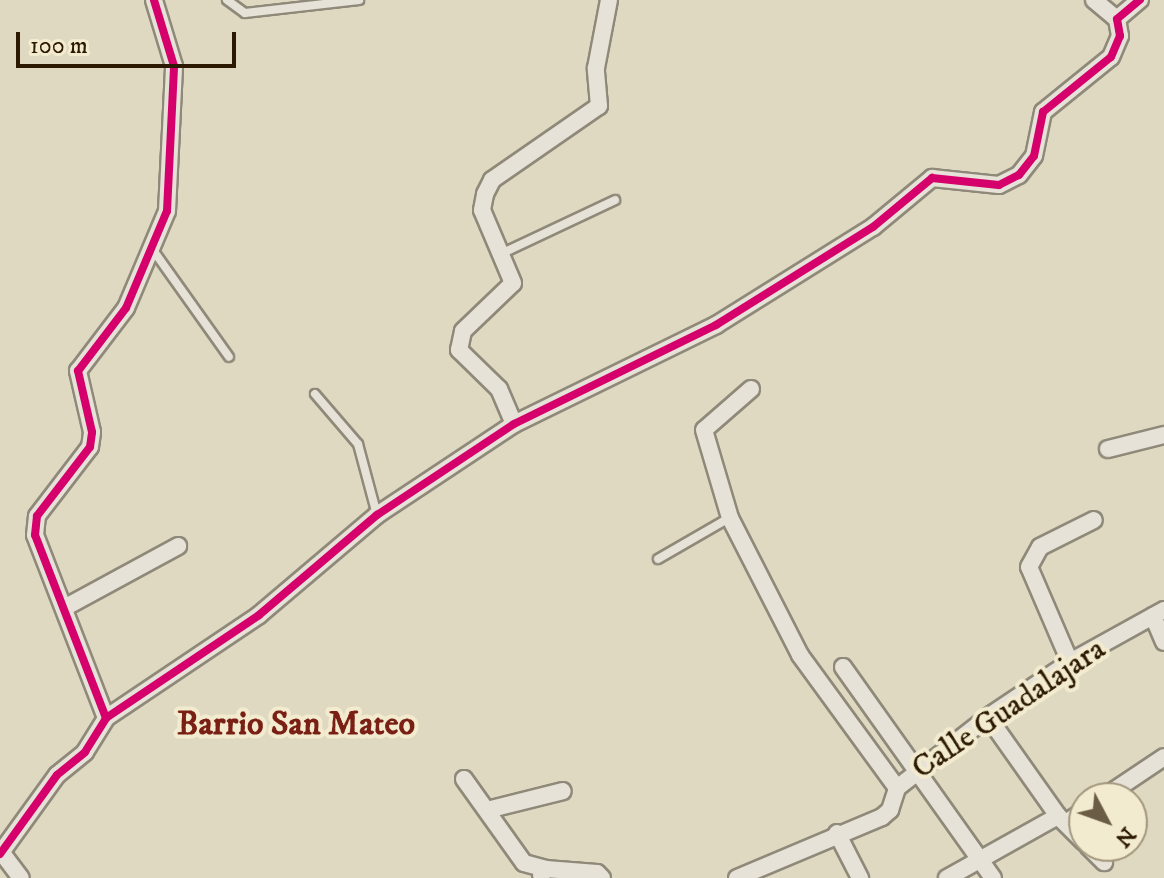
<!DOCTYPE html>
<style>
body{margin:0}
#map{position:relative;width:1164px;height:878px;overflow:hidden;background:#e0d9c2;font-family:"IM FELL DW Pica",serif}
div>[style]{position:absolute}
.roads{filter:drop-shadow(2px 0 #8f8979) drop-shadow(-2px 0 #8f8979) drop-shadow(0 2px #8f8979) drop-shadow(0 -2px #8f8979)}
.lane>*{height:8px;margin:-4px;padding:0 4px;transform-origin:4px;border-radius:4px;background:#e6e2d7}
.street>*{height:16px;margin:-8px;padding:0 8px;transform-origin:8px;border-radius:8px;background:#e6e2d7}
.cycleway>*{height:8px;margin:-4px;padding:0 4px;transform-origin:4px;border-radius:4px;background:#d6006c}
span{translate:-50% -50%;white-space:nowrap;text-align:center;line-height:1.15;-webkit-text-stroke:8px #f3ebcf;paint-order:stroke}
.street-label{font-size:32px;color:#2b1902}
.neighbourhood-label{font-size:34px;color:#7a1f14;font-weight:700}
.north{position:absolute;left:1068px;top:782px;width:80px;height:80px;box-sizing:border-box;background:#f3ebcf;border:2px solid #a3977d;border-radius:50%;rotate:131deg;font-size:22px;font-weight:700;line-height:32px;text-align:center;color:#2b1902}
.north::after{content:'';display:block;margin:auto;width:28px;height:36px;background:#6a5c45;clip-path:polygon(50% 0,100% 100%,50% 72%,0 100%)}
.scale{position:absolute;left:16px;top:32px;width:220px;height:36px;box-sizing:border-box;border:4px solid #2b1902;border-top:0;padding-left:10px;font-size:24px;line-height:28px;white-space:nowrap;color:#2b1902;-webkit-text-stroke:6px #f3ebcf;paint-order:stroke}
</style>
<div id="map">
<div class="roads">
<div class="lane">
<div style="left:227px;top:0;width:22px;rotate:36deg"></div>
<div style="left:245px;top:13px;width:115px;rotate:-6.5deg"></div>
<div style="left:153px;top:250px;width:131px;rotate:54.6deg"></div>
<div style="left:503px;top:253px;width:124px;rotate:-25.3deg"></div>
<div style="left:315px;top:394px;width:66px;rotate:49.3deg"></div>
<div style="left:358px;top:444px;width:73px;rotate:75deg"></div>
<div style="left:658px;top:559px;width:82px;rotate:-30deg"></div>
</div>
<div class="street">
<div style="left:1094px;top:0;width:30px;rotate:40deg"></div>
<div style="left:751px;top:389px;width:62px;rotate:138.9deg"></div>
<div style="left:704px;top:430px;width:92px;rotate:73.5deg"></div>
<div style="left:730px;top:518px;width:154px;rotate:62.9deg"></div>
<div style="left:800px;top:655px;width:165px;rotate:53.9deg"></div>
<div style="left:514px;top:424px;width:38px;rotate:-113deg"></div>
<div style="left:499px;top:389px;width:56px;rotate:-135.7deg"></div>
<div style="left:459px;top:350px;width:19px;rotate:-78deg"></div>
<div style="left:463px;top:331px;width:69px;rotate:-43.8deg"></div>
<div style="left:513px;top:283px;width:79px;rotate:-113deg"></div>
<div style="left:482px;top:210px;width:16px;rotate:-79deg"></div>
<div style="left:485px;top:194px;width:16px;rotate:-63deg"></div>
<div style="left:492px;top:180px;width:130px;rotate:-34.7deg"></div>
<div style="left:599px;top:106px;width:38px;rotate:-95deg"></div>
<div style="left:596px;top:68px;width:69px;rotate:-79.2deg"></div>
<div style="left:1108px;top:449px;width:58px;rotate:-14deg"></div>
<div style="left:64px;top:608px;width:130px;rotate:-28.5deg"></div>
<div style="left:1153px;top:616px;width:28px;rotate:67deg"></div>
<div style="left:1070px;top:662px;width:103px;rotate:-113.3deg"></div>
<div style="left:1029px;top:567px;width:23px;rotate:-61deg"></div>
<div style="left:1040px;top:547px;width:60px;rotate:-26.6deg"></div>
<div style="left:843px;top:667px;width:259px;rotate:54.6deg"></div>
<div style="left:988px;top:717px;width:121px;rotate:54.7deg"></div>
<div style="left:1058px;top:816px;width:37px;rotate:45deg"></div>
<div style="left:106px;top:718px;width:196px;rotate:-111.2deg"></div>
<div style="left:35px;top:535px;width:19px;rotate:-84deg"></div>
<div style="left:37px;top:516px;width:87px;rotate:-52.5deg"></div>
<div style="left:90px;top:447px;width:15px;rotate:-82deg"></div>
<div style="left:92px;top:432px;width:63px;rotate:-102.9deg"></div>
<div style="left:78px;top:371px;width:79px;rotate:-52.7deg"></div>
<div style="left:126px;top:308px;width:105px;rotate:-67.1deg"></div>
<div style="left:167px;top:211px;width:145px;rotate:-87.2deg"></div>
<div style="left:174px;top:66px;width:69px;rotate:-106.9deg"></div>
<div style="left:464px;top:779px;width:103px;rotate:54.5deg"></div>
<div style="left:524px;top:863px;width:23px;rotate:15deg"></div>
<div style="left:1103px;top:798px;width:73px;rotate:-33.9deg"></div>
<div style="left:487px;top:810px;width:78px;rotate:-14deg"></div>
<div style="left:1066px;top:823px;width:22px;rotate:-34deg"></div>
<div style="left:837px;top:833px;width:51px;rotate:62.9deg"></div>
<div style="left:1088px;top:846px;width:23px;rotate:45deg"></div>
<div style="left:2px;top:853px;width:31px;rotate:53deg"></div>
<div style="left:0;top:854px;width:97px;rotate:-54.2deg"></div>
<div style="left:57px;top:775px;width:36px;rotate:-39deg"></div>
<div style="left:85px;top:752px;width:40px;rotate:-58deg"></div>
<div style="left:106px;top:718px;width:184px;rotate:-33.9deg"></div>
<div style="left:259px;top:615px;width:155px;rotate:-40.3deg"></div>
<div style="left:377px;top:515px;width:164px;rotate:-33.6deg"></div>
<div style="left:514px;top:424px;width:225px;rotate:-26.1deg"></div>
<div style="left:716px;top:325px;width:185px;rotate:-32deg"></div>
<div style="left:873px;top:227px;width:77px;rotate:-39.7deg"></div>
<div style="left:932px;top:178px;width:67px;rotate:6deg"></div>
<div style="left:999px;top:185px;width:22px;rotate:-27deg"></div>
<div style="left:1019px;top:175px;width:24px;rotate:-52deg"></div>
<div style="left:1034px;top:156px;width:45px;rotate:-78.4deg"></div>
<div style="left:1043px;top:112px;width:87px;rotate:-39deg"></div>
<div style="left:1111px;top:57px;width:23px;rotate:-67deg"></div>
<div style="left:1120px;top:36px;width:17px;rotate:-100deg"></div>
<div style="left:1117px;top:19px;width:30px;rotate:-40deg"></div>
<div style="left:541px;top:875px;width:8px;rotate:-50deg"></div>
<div style="left:546px;top:869px;width:51px;rotate:4.5deg"></div>
<div style="left:597px;top:873px;width:7px;rotate:45deg"></div>
<div style="left:737px;top:878px;width:157px;rotate:-22.8deg"></div>
<div style="left:882px;top:817px;width:11px;rotate:-41deg"></div>
<div style="left:890px;top:810px;width:23px;rotate:-72deg"></div>
<div style="left:897px;top:788px;width:115px;rotate:-38deg"></div>
<div style="left:988px;top:717px;width:99px;rotate:-33.9deg"></div>
<div style="left:1070px;top:662px;width:107px;rotate:-29deg"></div>
<div style="left:947px;top:878px;width:127px;rotate:-29.2deg"></div>
</div>
</div>
<div class="cycleway">
<div style="left:106px;top:718px;width:196px;rotate:-111.2deg"></div>
<div style="left:35px;top:535px;width:19px;rotate:-84deg"></div>
<div style="left:37px;top:516px;width:87px;rotate:-52.5deg"></div>
<div style="left:90px;top:447px;width:15px;rotate:-82deg"></div>
<div style="left:92px;top:432px;width:63px;rotate:-102.9deg"></div>
<div style="left:78px;top:371px;width:79px;rotate:-52.7deg"></div>
<div style="left:126px;top:308px;width:105px;rotate:-67.1deg"></div>
<div style="left:167px;top:211px;width:145px;rotate:-87.2deg"></div>
<div style="left:174px;top:66px;width:69px;rotate:-106.9deg"></div>
<div style="left:0;top:854px;width:97px;rotate:-54.2deg"></div>
<div style="left:57px;top:775px;width:36px;rotate:-39deg"></div>
<div style="left:85px;top:752px;width:40px;rotate:-58deg"></div>
<div style="left:106px;top:718px;width:184px;rotate:-33.9deg"></div>
<div style="left:259px;top:615px;width:155px;rotate:-40.3deg"></div>
<div style="left:377px;top:515px;width:164px;rotate:-33.6deg"></div>
<div style="left:514px;top:424px;width:225px;rotate:-26.1deg"></div>
<div style="left:716px;top:325px;width:185px;rotate:-32deg"></div>
<div style="left:873px;top:227px;width:77px;rotate:-39.7deg"></div>
<div style="left:932px;top:178px;width:67px;rotate:6deg"></div>
<div style="left:999px;top:185px;width:22px;rotate:-27deg"></div>
<div style="left:1019px;top:175px;width:24px;rotate:-52deg"></div>
<div style="left:1034px;top:156px;width:45px;rotate:-78.4deg"></div>
<div style="left:1043px;top:112px;width:87px;rotate:-39deg"></div>
<div style="left:1111px;top:57px;width:23px;rotate:-67deg"></div>
<div style="left:1120px;top:36px;width:17px;rotate:-100deg"></div>
<div style="left:1117px;top:19px;width:30px;rotate:-40deg"></div>
</div>
<div class="street-label">
<span style="left:1009px;top:709px;rotate:-34deg">Calle Guadalajara</span>
</div>
<div class="neighbourhood-label">
<span style="left:296px;top:725px">Barrio San Mateo</span>
</div>
<div class="north">N</div>
<div class="scale">100 m</div>
</div>
